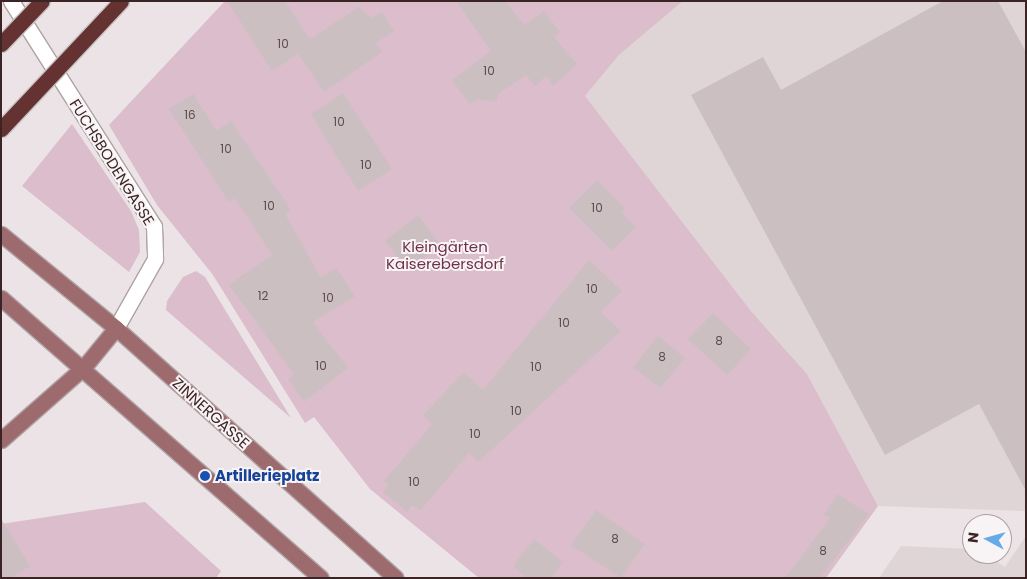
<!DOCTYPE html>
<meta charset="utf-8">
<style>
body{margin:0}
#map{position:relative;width:1027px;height:579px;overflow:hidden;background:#ebe3e5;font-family:Poppins,sans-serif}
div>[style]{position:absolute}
.built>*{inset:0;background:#dfd4d6}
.green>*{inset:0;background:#dbbdcc}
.building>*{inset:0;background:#ccbfc2}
.roads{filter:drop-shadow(1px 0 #afa2a4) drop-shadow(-1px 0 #afa2a4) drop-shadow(0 1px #afa2a4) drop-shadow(0 -1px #afa2a4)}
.minor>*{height:15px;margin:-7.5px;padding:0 7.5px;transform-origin:7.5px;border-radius:7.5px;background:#fff}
.major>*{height:15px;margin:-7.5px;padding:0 7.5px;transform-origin:7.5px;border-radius:7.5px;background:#9d6b6d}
.bridges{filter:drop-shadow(1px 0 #c8c2c2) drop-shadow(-1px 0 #c8c2c2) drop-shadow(0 1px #c8c2c2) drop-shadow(0 -1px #c8c2c2)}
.highway-bridge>*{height:15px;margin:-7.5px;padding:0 7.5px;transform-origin:7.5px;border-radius:7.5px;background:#653232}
.dots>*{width:14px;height:14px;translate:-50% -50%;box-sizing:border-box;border:2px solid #f8f3f4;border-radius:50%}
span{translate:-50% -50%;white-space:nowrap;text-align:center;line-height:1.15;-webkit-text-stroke:4px #f8f3f4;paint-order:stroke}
.number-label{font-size:12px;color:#5f4b4c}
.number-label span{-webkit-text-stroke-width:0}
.street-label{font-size:15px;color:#3b2425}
.park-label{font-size:15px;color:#6f314a}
.transit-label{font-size:15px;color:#164399;font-weight:700}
.left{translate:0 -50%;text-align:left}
.frame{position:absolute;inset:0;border:2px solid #3b2425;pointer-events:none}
.north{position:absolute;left:962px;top:514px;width:50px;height:50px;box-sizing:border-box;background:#f8f3f4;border:1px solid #aca0a1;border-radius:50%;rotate:276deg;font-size:14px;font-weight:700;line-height:20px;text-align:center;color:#3b2425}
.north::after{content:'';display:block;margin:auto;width:18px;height:22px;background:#65abe7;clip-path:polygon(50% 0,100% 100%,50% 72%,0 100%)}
</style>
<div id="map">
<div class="built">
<div style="clip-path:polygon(683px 1px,1026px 1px,1026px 511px,878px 506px,807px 374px,751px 311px,585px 96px,619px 55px)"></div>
<div style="clip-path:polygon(1026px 536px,1026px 578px,879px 578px,901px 546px,972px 549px,972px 554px,985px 554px,1005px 567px)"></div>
</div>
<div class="green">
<div style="clip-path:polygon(225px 1px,683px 1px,619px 55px,585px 96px,751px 311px,807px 374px,878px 506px,826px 578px,479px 578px,370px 489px,314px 417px,305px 423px,213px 275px,157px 205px,109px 125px)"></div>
<div style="clip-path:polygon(72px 124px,131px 211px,139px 230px,140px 252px,129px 272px,22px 186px)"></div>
<div style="clip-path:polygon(196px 271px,205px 277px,291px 418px,166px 310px,167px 301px,183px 277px)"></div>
<div style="clip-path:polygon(145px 502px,221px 571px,216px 578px,1px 578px,1px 524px)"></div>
</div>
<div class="building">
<div style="clip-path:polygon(227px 1px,285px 1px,310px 39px,359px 7px,371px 18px,382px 12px,394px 31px,376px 43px,382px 52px,324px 92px,298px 54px,272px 71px)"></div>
<div style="clip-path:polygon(456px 1px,505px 1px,525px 25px,544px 11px,560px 32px,554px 37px,577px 64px,553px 86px,546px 76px,535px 86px,526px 75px,498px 94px,497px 102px,478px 99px,470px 104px,452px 80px,491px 51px)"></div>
<div style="clip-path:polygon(943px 1px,998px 1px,1026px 52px,1026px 491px,979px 404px,885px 455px,691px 95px,763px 57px,781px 90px)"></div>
<div style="clip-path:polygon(343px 93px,392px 169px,358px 191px,311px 114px)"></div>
<div style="clip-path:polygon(193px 94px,217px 131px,231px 121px,291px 210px,285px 214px,321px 278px,336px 268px,355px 296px,313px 322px,348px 368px,304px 402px,288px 379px,294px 374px,229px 285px,272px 255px,235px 198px,229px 202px,169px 109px)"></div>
<div style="clip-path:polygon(597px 180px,625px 208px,621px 212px,636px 227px,612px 251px,569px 208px)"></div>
<div style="clip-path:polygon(418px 215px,440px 245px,407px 270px,385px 241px)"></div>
<div style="clip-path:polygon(589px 260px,622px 291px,601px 312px,621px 331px,478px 462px,469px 453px,420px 511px,412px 505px,407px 512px,383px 492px,389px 485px,384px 481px,432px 424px,423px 415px,464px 372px,483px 390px)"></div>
<div style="clip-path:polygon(713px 313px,751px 349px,727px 375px,688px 339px)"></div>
<div style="clip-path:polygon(658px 336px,685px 358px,660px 388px,633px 367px)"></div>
<div style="clip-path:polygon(837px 494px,869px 514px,820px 578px,785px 578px,830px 518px,824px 515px)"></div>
<div style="clip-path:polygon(596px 510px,645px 544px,621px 578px,571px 545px)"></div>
<div style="clip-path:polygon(1px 519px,30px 566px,11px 578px,1px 578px)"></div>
<div style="clip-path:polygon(534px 539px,563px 562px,551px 578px,527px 578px,513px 566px)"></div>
</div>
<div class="roads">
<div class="minor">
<div style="left:11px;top:1px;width:267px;rotate:57.6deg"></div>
<div style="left:154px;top:226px;width:33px;rotate:88deg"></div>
<div style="left:155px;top:259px;width:79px;rotate:119.5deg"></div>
</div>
<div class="major">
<div style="left:1px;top:234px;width:149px;rotate:39.3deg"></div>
<div style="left:116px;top:328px;width:375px;rotate:41.8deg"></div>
<div style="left:1px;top:298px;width:425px;rotate:41.2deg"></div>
<div style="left:1px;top:440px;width:111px;rotate:-41.3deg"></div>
<div style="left:84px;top:367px;width:50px;rotate:-50.6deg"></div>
</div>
</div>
<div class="bridges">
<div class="highway-bridge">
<div style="left:1px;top:44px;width:59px;rotate:-46.4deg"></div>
<div style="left:1px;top:129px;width:175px;rotate:-46.8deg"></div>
</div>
</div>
<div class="dots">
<div style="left:205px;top:476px;background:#1a4fb4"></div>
</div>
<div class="number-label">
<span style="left:283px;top:44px">10</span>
<span style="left:489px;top:71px">10</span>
<span style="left:190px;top:115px">16</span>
<span style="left:339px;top:122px">10</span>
<span style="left:226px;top:149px">10</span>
<span style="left:366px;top:165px">10</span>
<span style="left:269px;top:206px">10</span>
<span style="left:597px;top:208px">10</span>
<span style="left:592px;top:289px">10</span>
<span style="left:263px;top:296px">12</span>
<span style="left:328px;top:298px">10</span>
<span style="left:564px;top:323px">10</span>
<span style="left:719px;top:341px">8</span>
<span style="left:662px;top:357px">8</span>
<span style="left:321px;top:366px">10</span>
<span style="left:536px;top:367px">10</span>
<span style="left:516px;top:411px">10</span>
<span style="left:475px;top:434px">10</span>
<span style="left:414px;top:482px">10</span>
<span style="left:615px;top:539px">8</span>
<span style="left:823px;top:551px">8</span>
</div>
<div class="street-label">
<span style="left:112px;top:162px;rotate:58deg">FUCHSBODENGASSE</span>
<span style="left:211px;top:413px;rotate:42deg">ZINNERGASSE</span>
</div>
<div class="park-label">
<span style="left:445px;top:255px">Kleingärten<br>Kaiserebersdorf</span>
</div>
<div class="transit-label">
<span class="left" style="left:215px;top:476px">Artillerieplatz</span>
</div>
<div class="frame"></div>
<div class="north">N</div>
</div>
